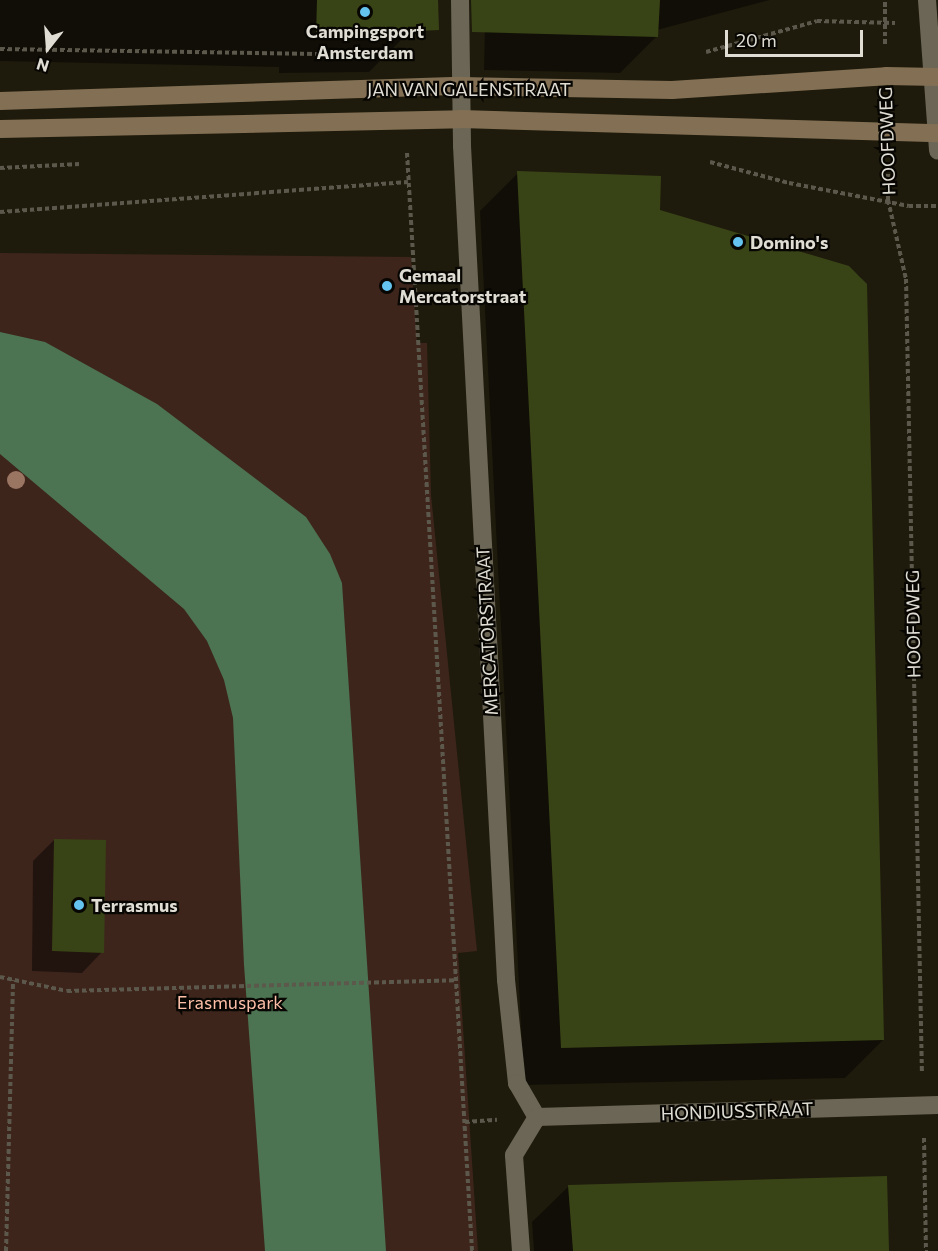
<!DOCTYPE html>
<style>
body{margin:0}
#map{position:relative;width:938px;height:1251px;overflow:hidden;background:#1f1b0c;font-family:Commissioner,sans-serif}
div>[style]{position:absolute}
.green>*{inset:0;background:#3e251c}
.water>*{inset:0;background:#4c7352}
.shadow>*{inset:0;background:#0007}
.building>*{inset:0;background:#394416}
.path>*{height:4px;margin-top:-2px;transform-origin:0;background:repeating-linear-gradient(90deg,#5c584b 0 4.5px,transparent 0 7.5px)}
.minor>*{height:18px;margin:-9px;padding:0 9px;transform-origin:9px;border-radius:9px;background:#6b6656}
.tertiary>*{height:18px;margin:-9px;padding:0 9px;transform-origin:9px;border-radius:9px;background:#6b6656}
.secondary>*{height:18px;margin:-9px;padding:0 9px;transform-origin:9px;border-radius:9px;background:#837054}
.trees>*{width:18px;height:18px;margin:-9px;border-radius:50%;background:#9a7562}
.dots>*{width:16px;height:16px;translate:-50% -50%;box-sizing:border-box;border:3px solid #070602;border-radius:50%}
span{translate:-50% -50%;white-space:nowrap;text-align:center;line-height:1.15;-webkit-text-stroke:4.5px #070602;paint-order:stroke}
.poi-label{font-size:18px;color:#e0ddd4;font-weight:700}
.left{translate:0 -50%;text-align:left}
.street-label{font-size:18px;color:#e0ddd4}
.park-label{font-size:18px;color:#febfa8}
.north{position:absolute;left:18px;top:18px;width:60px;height:60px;-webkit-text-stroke:4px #070602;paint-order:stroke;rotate:197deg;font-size:16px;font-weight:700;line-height:24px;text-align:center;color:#e0ddd4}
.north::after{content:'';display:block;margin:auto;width:21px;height:27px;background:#e0ddd4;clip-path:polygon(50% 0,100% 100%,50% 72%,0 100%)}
.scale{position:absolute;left:725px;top:30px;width:138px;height:27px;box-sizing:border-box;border:3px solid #e0ddd4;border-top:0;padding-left:8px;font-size:18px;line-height:21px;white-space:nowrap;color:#e0ddd4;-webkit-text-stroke:4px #070602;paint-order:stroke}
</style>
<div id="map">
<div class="green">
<div style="clip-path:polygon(0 253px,411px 257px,417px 343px,427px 343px,431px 495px,477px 951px,458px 953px,478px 1251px,0 1251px)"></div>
</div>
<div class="water">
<div style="clip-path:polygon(0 332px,45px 342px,157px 404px,306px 517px,330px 554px,342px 583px,386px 1251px,265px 1251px,244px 965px,233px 718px,224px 680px,207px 641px,184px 609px,0 454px)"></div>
</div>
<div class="shadow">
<div style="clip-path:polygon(0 0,408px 0,407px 34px,369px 72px,279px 73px,279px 67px,0 61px)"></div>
<div style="clip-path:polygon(479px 0,770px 0,657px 30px,657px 36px,620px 73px,484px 70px,485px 22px)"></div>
<div style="clip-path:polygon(518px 173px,848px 267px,861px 277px,866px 291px,883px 1040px,845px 1078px,524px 1085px,480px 211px)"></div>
<div style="clip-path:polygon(54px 840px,102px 952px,82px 973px,32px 971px,33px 861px)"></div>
<div style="clip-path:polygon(569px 1186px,887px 1251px,534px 1251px,532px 1222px)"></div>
</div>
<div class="building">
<div style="clip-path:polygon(317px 0,438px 0,439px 30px,316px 36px)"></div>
<div style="clip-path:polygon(471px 0,660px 0,658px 37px,472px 32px)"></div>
<div style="clip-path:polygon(517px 171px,661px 176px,660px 210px,849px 266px,867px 284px,884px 1040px,561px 1048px)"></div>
<div style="clip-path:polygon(54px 839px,106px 840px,104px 953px,52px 951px)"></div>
<div style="clip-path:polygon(887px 1176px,889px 1251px,573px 1251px,568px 1185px)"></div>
</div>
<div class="path">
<div style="left:885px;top:44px;width:44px;rotate:-90deg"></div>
<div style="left:0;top:49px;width:333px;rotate:0.9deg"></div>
<div style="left:706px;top:52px;width:115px;rotate:-15.6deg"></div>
<div style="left:817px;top:21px;width:78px;rotate:1.5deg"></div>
<div style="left:407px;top:153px;width:1100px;rotate:86.61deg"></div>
<div style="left:710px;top:162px;width:82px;rotate:14.9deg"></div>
<div style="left:789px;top:183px;width:122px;rotate:10.9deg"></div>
<div style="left:909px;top:206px;width:29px"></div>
<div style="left:888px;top:166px;width:34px;rotate:90deg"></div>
<div style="left:888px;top:200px;width:81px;rotate:77.2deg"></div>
<div style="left:906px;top:279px;width:795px;rotate:88.85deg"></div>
<div style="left:0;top:168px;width:80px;rotate:-2.9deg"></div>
<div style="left:0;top:212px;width:409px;rotate:-4.2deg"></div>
<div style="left:0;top:977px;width:68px;rotate:11.8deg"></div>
<div style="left:67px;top:991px;width:389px;rotate:-1.6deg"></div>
<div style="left:465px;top:1122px;width:32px;rotate:-4deg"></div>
<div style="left:924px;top:1138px;width:113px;rotate:89deg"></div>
<div style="left:6px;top:1251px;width:271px;rotate:-88.5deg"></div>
</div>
<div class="minor">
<div style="left:460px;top:0;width:146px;rotate:89.2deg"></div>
<div style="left:462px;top:146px;width:835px;rotate:86.98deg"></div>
<div style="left:506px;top:980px;width:104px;rotate:83.9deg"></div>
<div style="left:517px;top:1083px;width:39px;rotate:60deg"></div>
<div style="left:537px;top:1117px;width:401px;rotate:-1.7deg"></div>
<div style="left:521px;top:1251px;width:96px;rotate:-94.2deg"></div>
<div style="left:514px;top:1155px;width:44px;rotate:-58.8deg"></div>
</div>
<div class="tertiary">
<div style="left:927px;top:0;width:151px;rotate:85.8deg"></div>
</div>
<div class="secondary">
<div style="left:0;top:101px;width:460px;rotate:-1.9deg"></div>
<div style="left:460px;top:86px;width:212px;rotate:1.1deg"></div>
<div style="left:672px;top:90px;width:214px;rotate:-3.7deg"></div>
<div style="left:886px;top:76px;width:52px;rotate:1.1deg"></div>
<div style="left:0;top:129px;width:461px;rotate:-1.2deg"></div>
<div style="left:461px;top:119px;width:477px;rotate:1.7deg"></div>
</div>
<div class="trees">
<div style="left:16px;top:480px"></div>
</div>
<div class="dots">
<div style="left:365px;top:12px;background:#65c4ef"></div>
<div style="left:738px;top:242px;background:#65c4ef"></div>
<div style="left:387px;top:286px;background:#65c4ef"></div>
<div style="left:79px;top:905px;background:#65c4ef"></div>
</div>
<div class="poi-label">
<span style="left:365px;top:42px">Campingsport<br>Amsterdam</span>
<span class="left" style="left:750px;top:242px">Domino's</span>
<span class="left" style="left:399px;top:286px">Gemaal<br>Mercatorstraat</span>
<span class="left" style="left:91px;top:905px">Terrasmus</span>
</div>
<div class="street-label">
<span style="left:469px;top:89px">JAN VAN GALENSTRAAT</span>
<span style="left:887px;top:141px;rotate:-92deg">HOOFDWEG</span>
<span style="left:913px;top:624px;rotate:-91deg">HOOFDWEG</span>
<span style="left:487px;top:631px;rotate:-93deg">MERCATORSTRAAT</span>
<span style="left:737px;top:1111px;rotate:-2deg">HONDIUSSTRAAT</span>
</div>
<div class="park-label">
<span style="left:230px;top:1002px">Erasmuspark</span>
</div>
<div class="north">N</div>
<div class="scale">20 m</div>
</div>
